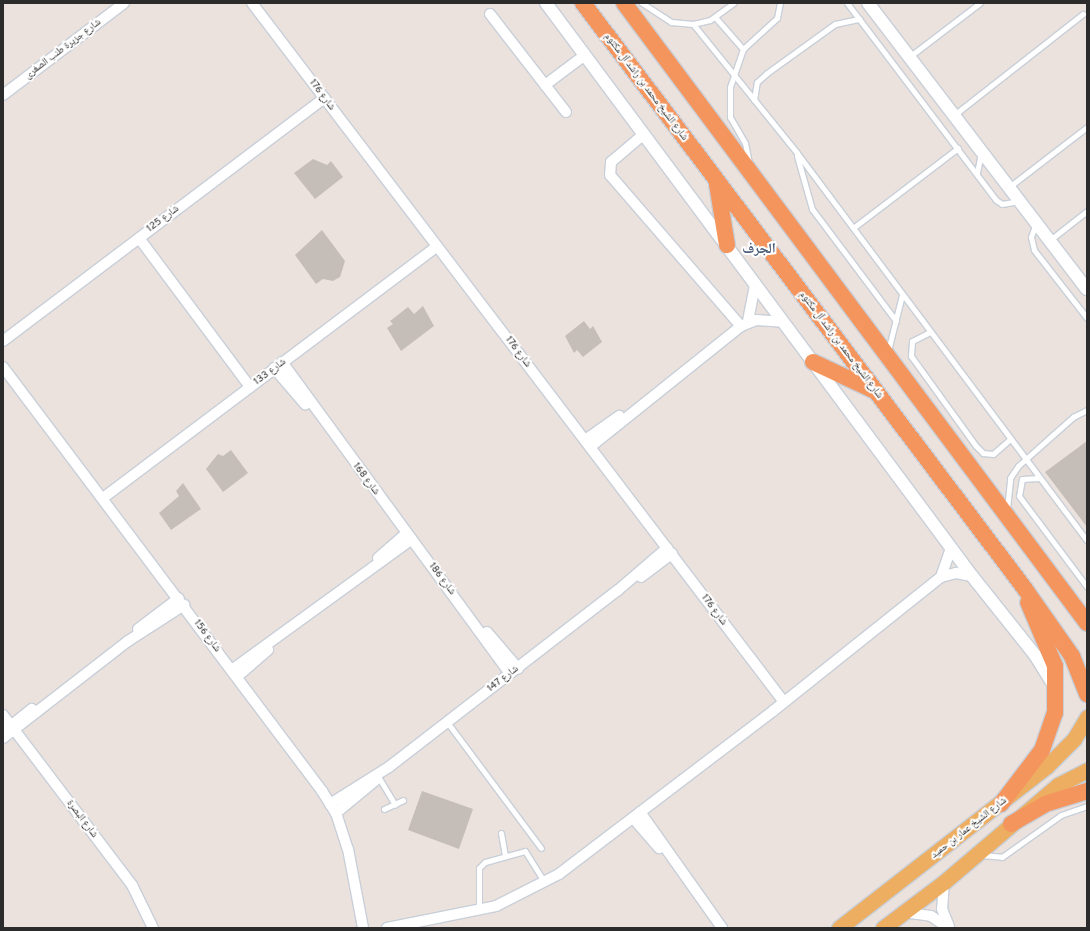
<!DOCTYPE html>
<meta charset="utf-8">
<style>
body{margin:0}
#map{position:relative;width:1090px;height:931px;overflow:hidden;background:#ece2dd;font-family:Overpass,"Noto Naskh Arabic",sans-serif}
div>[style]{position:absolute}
.building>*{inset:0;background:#c5beb8}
.roads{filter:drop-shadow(1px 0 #c8cfd8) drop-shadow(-1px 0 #c8cfd8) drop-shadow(0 1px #c8cfd8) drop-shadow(0 -1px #c8cfd8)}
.service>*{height:5px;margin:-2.5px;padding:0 2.5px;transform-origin:2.5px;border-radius:2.5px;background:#fff}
.minor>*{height:10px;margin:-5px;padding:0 5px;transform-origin:5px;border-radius:5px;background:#fff}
.tertiary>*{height:12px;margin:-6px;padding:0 6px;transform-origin:6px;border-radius:6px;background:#fff}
.primary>*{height:15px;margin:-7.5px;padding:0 7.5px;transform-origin:7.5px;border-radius:7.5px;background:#edae61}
.trunk>*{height:16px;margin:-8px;padding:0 8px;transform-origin:8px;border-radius:8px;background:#f4955e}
span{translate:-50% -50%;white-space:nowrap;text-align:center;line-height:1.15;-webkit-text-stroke:4px #fff;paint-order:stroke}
.street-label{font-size:10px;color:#2b2b2b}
.district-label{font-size:14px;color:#4c5e7a;font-weight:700}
.frame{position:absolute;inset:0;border:4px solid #2b2b2b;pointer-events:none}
</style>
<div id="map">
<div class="building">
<div style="clip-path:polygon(313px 159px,327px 165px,331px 161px,343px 177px,315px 199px,294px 173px)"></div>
<div style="clip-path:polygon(322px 230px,345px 261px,340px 277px,333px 281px,323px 279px,316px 284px,295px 255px)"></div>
<div style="clip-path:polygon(423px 306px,434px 326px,401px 351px,387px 328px,393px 324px,390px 321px,408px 307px,414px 314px)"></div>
<div style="clip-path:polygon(584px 321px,590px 329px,593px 326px,602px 342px,583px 357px,577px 350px,574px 353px,565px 336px)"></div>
<div style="clip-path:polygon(1087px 441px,1087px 527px,1045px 472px)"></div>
<div style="clip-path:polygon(231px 450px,248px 473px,223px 492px,206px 469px,218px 454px,223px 456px)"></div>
<div style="clip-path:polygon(183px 483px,201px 509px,171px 530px,159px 513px,179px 496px,176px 491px)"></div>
<div style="clip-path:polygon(422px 791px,473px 809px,459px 849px,408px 830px)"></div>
</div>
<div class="roads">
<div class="service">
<div style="left:642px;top:3px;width:35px;rotate:33deg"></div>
<div style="left:671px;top:22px;width:22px;rotate:5deg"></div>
<div style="left:693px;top:24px;width:17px;rotate:-13deg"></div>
<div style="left:710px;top:20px;width:29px;rotate:-36deg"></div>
<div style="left:847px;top:3px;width:247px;rotate:52.9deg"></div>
<div style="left:996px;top:200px;width:7px;rotate:34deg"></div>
<div style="left:1002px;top:204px;width:17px;rotate:-10deg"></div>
<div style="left:715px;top:17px;width:43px;rotate:48.8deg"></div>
<div style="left:693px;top:24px;width:166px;rotate:51.1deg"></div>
<div style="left:797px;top:153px;width:484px;rotate:53.2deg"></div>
<div style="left:909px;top:57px;width:89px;rotate:-37.3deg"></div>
<div style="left:754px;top:100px;width:18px;rotate:-81deg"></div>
<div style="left:757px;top:82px;width:13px;rotate:-42deg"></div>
<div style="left:767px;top:73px;width:84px;rotate:-35.8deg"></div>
<div style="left:835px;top:24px;width:25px;rotate:-12deg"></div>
<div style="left:954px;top:115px;width:164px;rotate:-38.1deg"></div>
<div style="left:797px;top:156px;width:55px;rotate:74.2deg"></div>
<div style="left:812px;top:209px;width:140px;rotate:53.1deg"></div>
<div style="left:749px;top:163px;width:20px;rotate:-101deg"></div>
<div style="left:745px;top:143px;width:30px;rotate:-120deg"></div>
<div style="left:730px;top:117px;width:30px;rotate:-90deg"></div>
<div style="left:730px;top:87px;width:40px;rotate:-71.1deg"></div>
<div style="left:743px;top:49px;width:46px;rotate:-42.4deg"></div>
<div style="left:777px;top:18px;width:15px;rotate:-79deg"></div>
<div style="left:977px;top:173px;width:21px;rotate:-79deg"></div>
<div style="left:1009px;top:187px;width:98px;rotate:-37.6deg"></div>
<div style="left:1036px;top:223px;width:15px;rotate:110deg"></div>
<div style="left:1031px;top:237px;width:13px;rotate:77deg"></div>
<div style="left:1034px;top:250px;width:86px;rotate:52.1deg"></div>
<div style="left:853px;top:228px;width:132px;rotate:-37.3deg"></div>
<div style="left:1050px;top:240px;width:47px;rotate:-38.1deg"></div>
<div style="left:930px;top:332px;width:20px;rotate:153deg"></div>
<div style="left:912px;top:341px;width:15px;rotate:94deg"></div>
<div style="left:911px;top:356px;width:111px;rotate:54.2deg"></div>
<div style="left:976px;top:446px;width:10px;rotate:45deg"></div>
<div style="left:983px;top:453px;width:10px;rotate:6deg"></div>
<div style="left:993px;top:454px;width:23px;rotate:-41deg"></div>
<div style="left:888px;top:351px;width:58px;rotate:-76deg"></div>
<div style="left:1039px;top:478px;width:17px;rotate:177deg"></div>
<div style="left:1022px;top:479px;width:17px;rotate:100deg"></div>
<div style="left:1019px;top:496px;width:114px;rotate:53.2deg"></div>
<div style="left:1007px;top:509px;width:31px;rotate:-84deg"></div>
<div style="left:1010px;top:478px;width:14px;rotate:-56deg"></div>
<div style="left:1018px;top:466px;width:74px;rotate:-41.7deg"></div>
<div style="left:1073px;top:417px;width:16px;rotate:-27deg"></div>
<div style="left:447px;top:722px;width:157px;rotate:53.3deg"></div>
<div style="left:379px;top:778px;width:31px;rotate:59deg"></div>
<div style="left:384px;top:809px;width:21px;rotate:-25deg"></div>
<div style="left:501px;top:833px;width:22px;rotate:80deg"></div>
<div style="left:981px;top:855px;width:21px;rotate:5deg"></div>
<div style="left:1002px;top:857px;width:72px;rotate:-35.4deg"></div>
<div style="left:1061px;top:815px;width:28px;rotate:-19deg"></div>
<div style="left:479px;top:910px;width:42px;rotate:-90deg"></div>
<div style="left:479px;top:868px;width:8px;rotate:-45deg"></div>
<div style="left:485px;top:862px;width:41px;rotate:-15.4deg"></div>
<div style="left:525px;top:851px;width:36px;rotate:58deg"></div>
</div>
<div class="minor">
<div style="left:252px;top:3px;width:878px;rotate:52.73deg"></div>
<div style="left:490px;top:14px;width:124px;rotate:52.2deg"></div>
<div style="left:545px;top:85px;width:50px;rotate:-36.9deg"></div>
<div style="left:3px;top:95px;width:152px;rotate:-37.2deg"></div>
<div style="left:644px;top:134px;width:43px;rotate:139.7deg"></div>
<div style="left:611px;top:162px;width:13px;rotate:94deg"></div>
<div style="left:610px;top:175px;width:200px;rotate:49.1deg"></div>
<div style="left:139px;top:238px;width:186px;rotate:53.3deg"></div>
<div style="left:748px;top:321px;width:36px;rotate:-79deg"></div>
<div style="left:3px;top:341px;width:403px;rotate:-37.1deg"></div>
<div style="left:282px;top:362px;width:386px;rotate:53.8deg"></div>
<div style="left:3px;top:367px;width:531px;rotate:53.04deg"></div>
<div style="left:322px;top:791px;width:26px;rotate:58deg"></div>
<div style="left:336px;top:813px;width:38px;rotate:72deg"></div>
<div style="left:348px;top:849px;width:80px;rotate:79.2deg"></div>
<div style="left:274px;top:368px;width:48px;rotate:49.3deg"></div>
<div style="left:585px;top:440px;width:42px;rotate:-35.2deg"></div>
<div style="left:590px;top:447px;width:193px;rotate:-38.7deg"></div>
<div style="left:741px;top:326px;width:16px;rotate:-22deg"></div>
<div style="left:756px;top:320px;width:27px;rotate:4deg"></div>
<div style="left:103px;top:498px;width:418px;rotate:-37deg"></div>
<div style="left:378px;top:558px;width:38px;rotate:-41deg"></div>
<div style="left:641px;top:577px;width:39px;rotate:-37deg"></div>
<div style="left:941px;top:577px;width:16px;rotate:-15deg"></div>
<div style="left:956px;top:573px;width:16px;rotate:11deg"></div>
<div style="left:138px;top:629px;width:51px;rotate:-37.1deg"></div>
<div style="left:487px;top:632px;width:48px;rotate:49.3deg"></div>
<div style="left:233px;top:669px;width:221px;rotate:-36deg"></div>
<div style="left:238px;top:676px;width:40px;rotate:-41deg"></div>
<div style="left:3px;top:715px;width:213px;rotate:52.8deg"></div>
<div style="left:132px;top:885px;width:48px;rotate:64deg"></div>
<div style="left:7px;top:729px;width:32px;rotate:-39deg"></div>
<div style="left:3px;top:738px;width:158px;rotate:-37.8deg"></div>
<div style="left:128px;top:641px;width:67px;rotate:-32.7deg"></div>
<div style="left:330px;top:804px;width:70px;rotate:-32.1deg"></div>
<div style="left:389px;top:767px;width:288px;rotate:-37.7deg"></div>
<div style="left:617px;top:591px;width:66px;rotate:-40.7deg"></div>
<div style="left:640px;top:812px;width:142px;rotate:54.7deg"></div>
<div style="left:336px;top:813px;width:52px;rotate:-39.5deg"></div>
<div style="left:633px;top:818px;width:40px;rotate:49deg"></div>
<div style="left:944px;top:882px;width:27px;rotate:94deg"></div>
<div style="left:942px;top:909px;width:18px;rotate:68deg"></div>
<div style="left:903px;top:912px;width:28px;rotate:8deg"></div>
<div style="left:931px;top:916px;width:22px;rotate:34deg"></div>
<div style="left:387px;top:928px;width:111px;rotate:-11.4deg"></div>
<div style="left:496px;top:906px;width:71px;rotate:-26.9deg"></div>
<div style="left:559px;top:874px;width:269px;rotate:-37.3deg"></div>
<div style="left:773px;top:711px;width:215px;rotate:-38.6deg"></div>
<div style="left:941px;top:577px;width:31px;rotate:-71deg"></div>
</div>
<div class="tertiary">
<div style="left:546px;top:3px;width:714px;rotate:53.37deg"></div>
<div style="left:972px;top:576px;width:101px;rotate:51.4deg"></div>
<div style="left:1035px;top:655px;width:38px;rotate:58deg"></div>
<div style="left:868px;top:3px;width:360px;rotate:52.6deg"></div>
</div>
<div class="primary">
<div style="left:839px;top:928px;width:264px;rotate:-37.9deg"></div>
<div style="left:1047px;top:766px;width:38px;rotate:-45deg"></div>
<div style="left:1074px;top:739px;width:26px;rotate:-59deg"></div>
<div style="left:883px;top:928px;width:76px;rotate:-37deg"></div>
<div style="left:944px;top:882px;width:150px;rotate:-40.4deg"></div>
<div style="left:1058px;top:785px;width:33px;rotate:-27deg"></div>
</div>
<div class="trunk">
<div style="left:583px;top:3px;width:734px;rotate:52.97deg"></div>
<div style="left:1025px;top:589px;width:82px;rotate:55deg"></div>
<div style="left:1072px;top:656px;width:41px;rotate:68.5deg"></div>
<div style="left:624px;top:3px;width:774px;rotate:53.25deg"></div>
<div style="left:717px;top:184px;width:62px;rotate:80.7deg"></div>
<div style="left:813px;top:362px;width:68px;rotate:25.1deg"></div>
<div style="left:1001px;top:804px;width:68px;rotate:-52.8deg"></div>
<div style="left:1042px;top:750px;width:39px;rotate:-71deg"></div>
<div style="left:1055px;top:713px;width:47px;rotate:-90deg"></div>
<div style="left:1055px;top:666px;width:69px;rotate:-112.9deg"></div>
<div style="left:1011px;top:824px;width:39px;rotate:-30deg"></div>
<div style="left:1045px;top:804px;width:44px;rotate:-17.2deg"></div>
</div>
</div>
<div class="street-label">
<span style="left:63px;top:49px;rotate:-37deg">شارع جزيرة طنب الصغرى</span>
<span style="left:646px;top:87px;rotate:53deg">شارع الشيخ محمد بن راشد آل مكتوم</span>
<span style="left:322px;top:95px;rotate:53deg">شارع 176</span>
<span style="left:163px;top:219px;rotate:-37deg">شارع 125</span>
<span style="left:841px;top:345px;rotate:53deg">شارع الشيخ محمد بن راشد آل مكتوم</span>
<span style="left:518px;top:352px;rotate:53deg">شارع 176</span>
<span style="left:270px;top:372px;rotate:-37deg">شارع 133</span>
<span style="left:366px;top:479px;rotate:53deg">شارع 168</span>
<span style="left:442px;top:579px;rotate:53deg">شارع 186</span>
<span style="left:714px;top:610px;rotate:53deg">شارع 176</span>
<span style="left:207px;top:636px;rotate:53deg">شارع 156</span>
<span style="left:503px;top:679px;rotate:-38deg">شارع 147</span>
<span style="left:82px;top:819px;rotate:53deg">شارع البصرة</span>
<span style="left:969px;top:828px;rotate:-38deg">شارع الشيخ عمار بن حميد</span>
</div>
<div class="district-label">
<span style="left:759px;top:250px">الجرف</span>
</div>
<div class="frame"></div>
</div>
